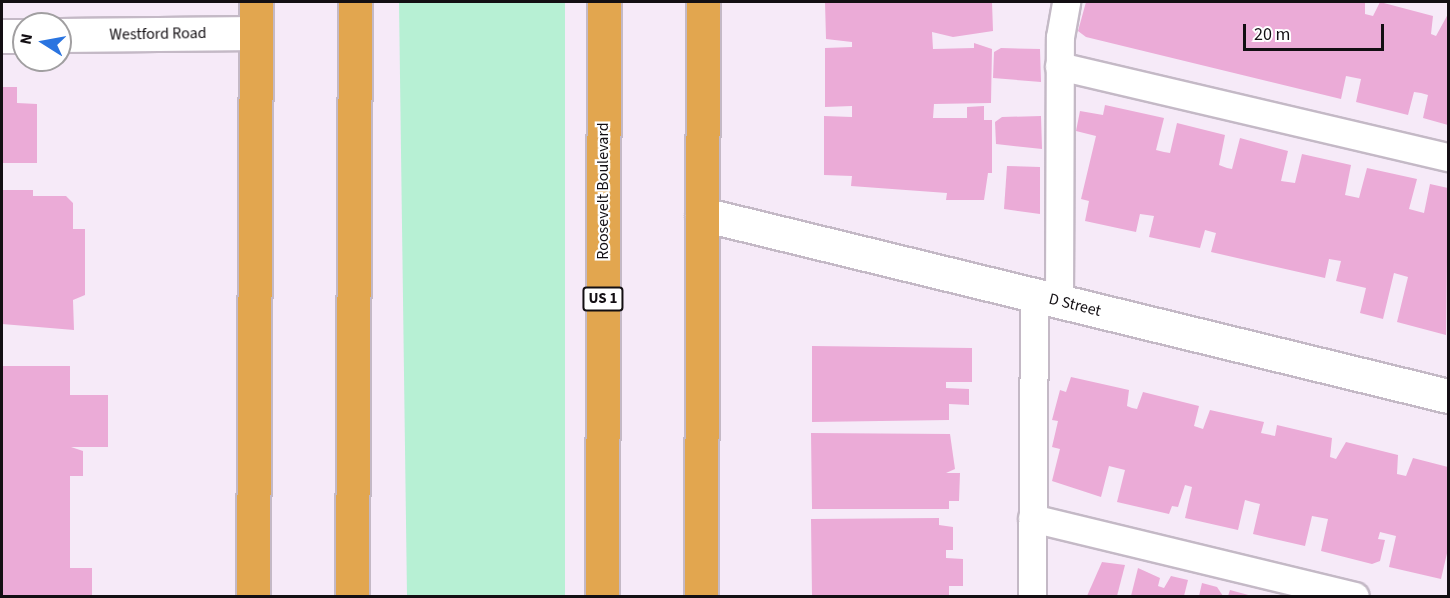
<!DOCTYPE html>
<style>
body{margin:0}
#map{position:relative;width:1450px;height:598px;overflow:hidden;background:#f6eaf8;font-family:"Source Sans 3",sans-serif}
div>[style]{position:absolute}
.green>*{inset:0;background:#b7f0d4}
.building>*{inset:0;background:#ebabd7}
.roads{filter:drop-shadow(2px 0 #c4b9c6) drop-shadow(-2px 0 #c4b9c6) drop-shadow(0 2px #c4b9c6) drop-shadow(0 -2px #c4b9c6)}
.service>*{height:27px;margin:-13.5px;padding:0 13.5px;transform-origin:13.5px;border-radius:13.5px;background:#fff}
.minor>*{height:33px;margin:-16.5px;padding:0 16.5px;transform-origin:16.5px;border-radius:16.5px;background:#fff}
.trunk>*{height:33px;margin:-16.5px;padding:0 16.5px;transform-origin:16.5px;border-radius:16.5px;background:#e2a64f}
span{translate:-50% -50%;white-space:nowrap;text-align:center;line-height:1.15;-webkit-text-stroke:4.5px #fff;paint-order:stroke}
.shield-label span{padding:2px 4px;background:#fff;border:2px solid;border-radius:4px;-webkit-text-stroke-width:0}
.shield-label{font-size:15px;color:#130f13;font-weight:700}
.street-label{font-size:16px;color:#130f13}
.frame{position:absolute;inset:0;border:3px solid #130f13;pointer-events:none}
.north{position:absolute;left:12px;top:12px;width:60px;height:60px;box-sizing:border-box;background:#fff;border:2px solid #a19fa1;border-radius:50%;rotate:281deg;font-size:16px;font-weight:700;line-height:24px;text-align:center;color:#130f13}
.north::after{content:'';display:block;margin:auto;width:21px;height:27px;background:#2a74e0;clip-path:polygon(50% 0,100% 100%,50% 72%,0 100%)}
.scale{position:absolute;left:1243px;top:24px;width:141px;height:27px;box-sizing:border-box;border:3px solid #130f13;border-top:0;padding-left:8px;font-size:18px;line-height:21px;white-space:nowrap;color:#130f13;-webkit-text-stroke:4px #fff;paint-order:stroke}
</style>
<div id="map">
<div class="green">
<div style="clip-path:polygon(399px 2px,565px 2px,565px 596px,407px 596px)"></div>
</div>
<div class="building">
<div style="clip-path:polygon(825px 2px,992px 2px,993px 31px,953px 37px,932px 32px,933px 49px,974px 48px,974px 43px,992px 49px,991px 103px,934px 104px,933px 118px,967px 118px,967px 107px,984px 106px,984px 120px,992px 120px,992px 173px,988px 173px,984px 200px,946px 200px,947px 193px,851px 186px,852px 176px,824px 175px,824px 116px,852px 117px,852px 106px,825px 107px,825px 48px,852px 47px,852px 42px,826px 39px)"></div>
<div style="clip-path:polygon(1086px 2px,1365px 2px,1365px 14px,1373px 16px,1380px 2px,1433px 16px,1431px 34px,1436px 36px,1448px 14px,1448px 125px,1423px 118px,1428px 95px,1421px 93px,1414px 92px,1408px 115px,1356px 102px,1361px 79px,1346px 76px,1341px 99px,1086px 37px,1078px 31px)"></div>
<div style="clip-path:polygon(1001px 48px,1040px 49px,1041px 82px,993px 78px,994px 52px)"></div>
<div style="clip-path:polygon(2px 87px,17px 87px,17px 103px,37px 104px,37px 163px,2px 163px)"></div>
<div style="clip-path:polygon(1105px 105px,1164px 118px,1156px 150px,1164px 152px,1170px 153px,1177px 123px,1225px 135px,1219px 165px,1227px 168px,1232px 169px,1240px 138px,1288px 151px,1281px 181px,1295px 183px,1302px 154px,1351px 165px,1345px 195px,1359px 198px,1367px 168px,1417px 179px,1409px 209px,1424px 213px,1430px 184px,1448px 188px,1446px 335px,1397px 322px,1408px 277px,1394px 273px,1383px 319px,1360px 313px,1366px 288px,1336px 281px,1341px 261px,1329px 259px,1325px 278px,1211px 252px,1216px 233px,1205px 230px,1200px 248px,1149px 237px,1154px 216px,1140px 214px,1136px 232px,1085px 221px,1089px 201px,1081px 199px,1096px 136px,1076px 131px,1080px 111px,1103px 115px)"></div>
<div style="clip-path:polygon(1041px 116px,1042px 149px,996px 144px,995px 122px,1002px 117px)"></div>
<div style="clip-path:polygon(1007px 166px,1040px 167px,1040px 214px,1004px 209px)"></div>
<div style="clip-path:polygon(2px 190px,33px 190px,33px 196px,66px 196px,73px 203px,73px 229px,85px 229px,85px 295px,73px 300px,74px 330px,2px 324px)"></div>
<div style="clip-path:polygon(812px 346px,972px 348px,972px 382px,946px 382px,946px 388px,969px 389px,969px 405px,949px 404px,949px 420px,812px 422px)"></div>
<div style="clip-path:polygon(2px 366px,70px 366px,70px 395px,108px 395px,108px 447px,71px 447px,83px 451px,83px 476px,70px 476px,70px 568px,92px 568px,92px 596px,2px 596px)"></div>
<div style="clip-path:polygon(1071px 377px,1129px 390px,1127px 406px,1132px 408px,1137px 409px,1143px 392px,1199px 406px,1194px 426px,1203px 429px,1210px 410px,1264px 422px,1261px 433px,1275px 436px,1277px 425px,1332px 438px,1330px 457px,1336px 459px,1346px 442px,1398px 455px,1397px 474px,1406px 476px,1413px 458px,1448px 467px,1448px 549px,1441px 579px,1389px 567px,1396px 536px,1380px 532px,1378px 539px,1385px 540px,1380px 561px,1372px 564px,1321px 551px,1328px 519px,1312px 516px,1305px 546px,1253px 534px,1260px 504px,1252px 502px,1245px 500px,1238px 530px,1185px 518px,1192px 487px,1185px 485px,1178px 507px,1172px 506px,1169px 514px,1117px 502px,1125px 470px,1109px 466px,1101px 497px,1052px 481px,1060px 449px,1052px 447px,1058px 421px,1052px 420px,1060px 390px,1066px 392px)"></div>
<div style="clip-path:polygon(811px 433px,950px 434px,955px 469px,946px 473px,960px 473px,959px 501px,949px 501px,949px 509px,812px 509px)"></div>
<div style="clip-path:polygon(939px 518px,939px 525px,953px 527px,953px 550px,946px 550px,946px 558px,963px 559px,963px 586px,949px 586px,949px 595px,812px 596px,811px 519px)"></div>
<div style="clip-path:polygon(1102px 562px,1125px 565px,1117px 596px,1087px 596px)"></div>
<div style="clip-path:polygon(1138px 568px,1160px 578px,1158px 586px,1164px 588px,1171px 576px,1188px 580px,1184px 596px,1131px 596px)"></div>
<div style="clip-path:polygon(1202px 583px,1217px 587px,1223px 596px,1199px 596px)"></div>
<div style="clip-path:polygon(1230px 590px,1252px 596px,1228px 596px)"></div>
</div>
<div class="roads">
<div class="service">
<div style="left:1059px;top:66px;width:400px;rotate:13.2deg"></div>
<div style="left:1059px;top:301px;width:264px;rotate:-89.8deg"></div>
<div style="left:1060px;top:37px;width:36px;rotate:-80deg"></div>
<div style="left:1032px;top:518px;width:332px;rotate:13.6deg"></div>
<div style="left:1032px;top:596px;width:301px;rotate:-89.6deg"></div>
</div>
<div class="minor">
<div style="left:60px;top:35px;width:196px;rotate:-0.6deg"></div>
<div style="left:2px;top:36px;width:22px"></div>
<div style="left:702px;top:214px;width:768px;rotate:13.71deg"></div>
</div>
<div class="trunk">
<div style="left:253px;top:596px;width:594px;rotate:-89.71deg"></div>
<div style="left:352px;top:596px;width:594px;rotate:-89.71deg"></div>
<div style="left:602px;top:596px;width:594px;rotate:-89.81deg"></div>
<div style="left:701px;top:596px;width:594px;rotate:-89.81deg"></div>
</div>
</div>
<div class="shield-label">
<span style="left:603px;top:299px">US 1</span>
</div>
<div class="street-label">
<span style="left:158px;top:34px;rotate:-1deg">Westford Road</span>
<span style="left:603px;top:191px;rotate:-90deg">Roosevelt Boulevard</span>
<span style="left:1075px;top:305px;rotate:14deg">D Street</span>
</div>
<div class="frame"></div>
<div class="north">N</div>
<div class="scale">20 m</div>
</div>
